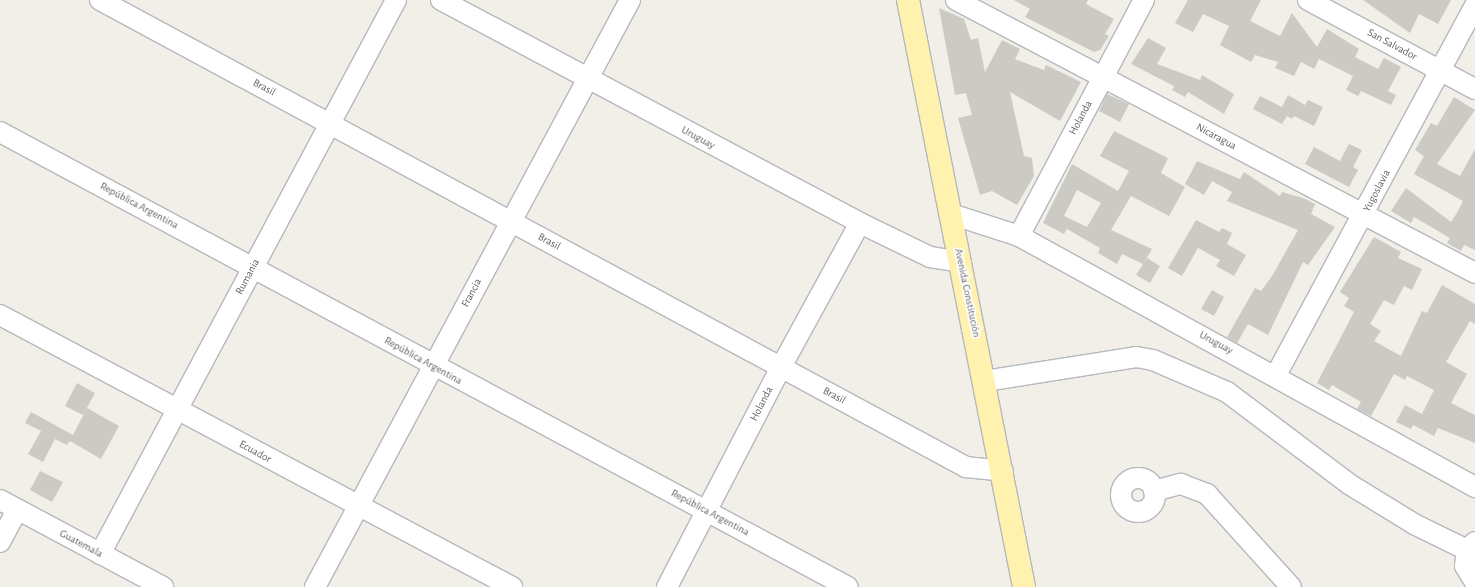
<!DOCTYPE html>
<meta charset="utf-8">
<style>
body{margin:0}
#map{position:relative;width:1475px;height:587px;overflow:hidden;background:#f1efe8;font-family:"Alegreya Sans",sans-serif}
div>[style]{position:absolute}
.building>*{inset:0;background:#cccac5}
.roads{filter:drop-shadow(1px 0 #b5b8bc) drop-shadow(-1px 0 #b5b8bc) drop-shadow(0 1px #b5b8bc) drop-shadow(0 -1px #b5b8bc)}
.minor>*{height:20px;margin:-10px;padding:0 10px;transform-origin:10px;border-radius:10px;background:#fff}
.minor>.ring{margin:-10px;padding:0;box-sizing:content-box;background:none;border:20px solid #fff;border-radius:50%}
.major>*{height:22px;margin:-11px;padding:0 11px;transform-origin:11px;border-radius:11px;background:#fff2af}
span{translate:-50% -50%;white-space:nowrap;text-align:center;line-height:1.15;-webkit-text-stroke:3.5px #fff;paint-order:stroke}
.street-label{font-size:11px;color:#5f6368}
</style>
<div id="map">
<div class="building">
<div style="clip-path:polygon(1014px 0,1088px 0,1086px 4px,1114px 19px,1105px 34px,1109px 36px,1100px 50px,1094px 52px,1025px 17px,1030px 9px)"></div>
<div style="clip-path:polygon(1188px 0,1261px 0,1250px 21px,1280px 36px,1292px 13px,1317px 47px,1327px 29px,1359px 49px,1355px 57px,1378px 69px,1384px 58px,1401px 67px,1388px 91px,1396px 95px,1391px 105px,1361px 91px,1358px 96px,1346px 90px,1353px 76px,1319px 59px,1314px 69px,1301px 62px,1294px 76px,1275px 68px,1278px 62px,1255px 55px,1251px 62px,1220px 45px,1229px 26px,1203px 14px,1193px 32px,1175px 23px)"></div>
<div style="clip-path:polygon(1363px 0,1451px 0,1438px 24px,1419px 14px,1410px 33px)"></div>
<div style="clip-path:polygon(939px 8px,964px 19px,971px 40px,978px 38px,985px 72px,1002px 40px,1020px 49px,1015px 59px,1044px 70px,1046px 65px,1081px 82px,1060px 121px,1010px 92px,1024px 156px,1032px 158px,1034px 176px,1017px 205px,992px 191px,980px 195px,958px 118px,972px 115px,966px 93px,955px 95px)"></div>
<div style="clip-path:polygon(1148px 38px,1166px 48px,1157px 64px,1200px 80px,1202px 75px,1234px 94px,1224px 114px,1188px 92px,1185px 97px,1172px 90px,1174px 86px,1131px 64px)"></div>
<div style="clip-path:polygon(1107px 94px,1129px 104px,1120px 122px,1099px 111px)"></div>
<div style="clip-path:polygon(1288px 95px,1305px 105px,1308px 100px,1323px 107px,1314px 126px,1294px 116px,1292px 119px,1287px 116px,1282px 124px,1253px 109px,1260px 96px,1282px 107px)"></div>
<div style="clip-path:polygon(1454px 97px,1475px 110px,1437px 164px,1460px 176px,1475px 149px,1475px 250px,1464px 245px,1461px 251px,1447px 243px,1450px 238px,1414px 217px,1411px 223px,1391px 211px,1406px 188px,1451px 222px,1458px 211px,1463px 201px,1414px 174px,1424px 156px,1415px 150px,1431px 123px,1437px 126px)"></div>
<div style="clip-path:polygon(evenodd,1114px 131px,1168px 158px,1161px 173px,1185px 187px,1169px 216px,1131px 196px,1111px 230px,1152px 249px,1143px 264px,1122px 254px,1117px 264px,1098px 253px,1100px 248px,1067px 229px,1064px 234px,1043px 223px,1072px 164px,1118px 191px,1129px 171px,1100px 156px,1114px 131px,1077px 190px,1101px 203px,1087px 227px,1064px 216px,1077px 190px)"></div>
<div style="clip-path:polygon(1349px 144px,1362px 150px,1353px 167px,1358px 170px,1349px 187px,1305px 164px,1314px 147px,1340px 161px)"></div>
<div style="clip-path:polygon(1197px 161px,1240px 179px,1244px 172px,1280px 196px,1282px 192px,1303px 198px,1315px 204px,1311px 214px,1335px 227px,1308px 265px,1303px 262px,1268px 335px,1248px 324px,1237px 343px,1227px 337px,1255px 288px,1261px 291px,1272px 276px,1298px 230px,1227px 201px,1232px 192px,1212px 181px,1204px 195px,1185px 184px)"></div>
<div style="clip-path:polygon(1196px 220px,1219px 232px,1222px 228px,1232px 233px,1227px 244px,1246px 255px,1234px 276px,1216px 266px,1220px 260px,1198px 248px,1182px 276px,1168px 268px)"></div>
<div style="clip-path:polygon(1374px 237px,1401px 252px,1398px 258px,1422px 269px,1412px 290px,1404px 286px,1394px 305px,1384px 300px,1370px 324px,1381px 331px,1374px 341px,1401px 356px,1422px 311px,1427px 313px,1442px 285px,1475px 304px,1475px 324px,1470px 321px,1446px 362px,1467px 374px,1451px 403px,1475px 415px,1475px 443px,1438px 428px,1434px 436px,1413px 425px,1411px 429px,1396px 422px,1405px 405px,1422px 414px,1434px 390px,1407px 376px,1405px 380px,1394px 374px,1371px 416px,1357px 409px,1361px 402px,1332px 385px,1329px 390px,1317px 383px,1354px 312px,1344px 306px,1349px 298px,1340px 292px)"></div>
<div style="clip-path:polygon(1147px 258px,1160px 266px,1150px 283px,1136px 275px)"></div>
<div style="clip-path:polygon(1212px 290px,1224px 297px,1214px 316px,1201px 309px)"></div>
<div style="clip-path:polygon(77px 383px,95px 393px,83px 415px,65px 406px)"></div>
<div style="clip-path:polygon(87px 408px,119px 426px,101px 459px,70px 441px,67px 445px,55px 439px,43px 462px,28px 454px,41px 431px,25px 423px,31px 412px,73px 435px)"></div>
<div style="clip-path:polygon(40px 471px,63px 482px,52px 502px,30px 490px)"></div>
</div>
<div class="roads">
<div class="minor">
<div style="left:100px;top:0;width:984px;rotate:28.34deg"></div>
<div style="left:966px;top:467px;width:37px;rotate:6deg"></div>
<div style="left:441px;top:0;width:475px;rotate:28deg"></div>
<div style="left:860px;top:223px;width:78px;rotate:25.9deg"></div>
<div style="left:930px;top:257px;width:31px;rotate:9deg"></div>
<div style="left:956px;top:0;width:586px;rotate:27.74deg"></div>
<div style="left:1308px;top:0;width:189px;rotate:28.1deg"></div>
<div style="left:0;top:132px;width:962px;rotate:28.22deg"></div>
<div style="left:951px;top:214px;width:71px;rotate:17.9deg"></div>
<div style="left:1019px;top:236px;width:521px;rotate:28.83deg"></div>
<div style="left:1019px;top:236px;width:267px;rotate:-62.1deg"></div>
<div style="left:0;top:315px;width:580px;rotate:27.98deg"></div>
<div style="left:1276px;top:375px;width:420px;rotate:-61.7deg"></div>
<div style="left:985px;top:381px;width:153px;rotate:-9deg"></div>
<div style="left:1136px;top:357px;width:17px;rotate:10deg"></div>
<div style="left:1153px;top:360px;width:81px;rotate:23.4deg"></div>
<div style="left:1227px;top:392px;width:153px;rotate:37deg"></div>
<div style="left:1349px;top:484px;width:76px;rotate:31.6deg"></div>
<div style="left:1414px;top:524px;width:59px;rotate:26.1deg"></div>
<div class="ring" style="left:1121px;top:478px;width:14px;height:14px"></div>
<div style="left:1154px;top:491px;width:28px;rotate:-15deg"></div>
<div style="left:1181px;top:484px;width:28px;rotate:21deg"></div>
<div style="left:1207px;top:494px;width:125px;rotate:47.9deg"></div>
<div style="left:0;top:500px;width:185px;rotate:28.1deg"></div>
<div style="left:0;top:542px;width:36px;rotate:-62deg"></div>
<div style="left:1475px;top:542px;width:11px;rotate:135deg"></div>
<div style="left:1467px;top:550px;width:16px;rotate:97deg"></div>
<div style="left:1465px;top:566px;width:19px;rotate:58deg"></div>
<div style="left:100px;top:554px;width:628px;rotate:-61.88deg"></div>
<div style="left:315px;top:587px;width:666px;rotate:-61.78deg"></div>
<div style="left:667px;top:587px;width:248px;rotate:-62.6deg"></div>
<div style="left:781px;top:367px;width:164px;rotate:-61.3deg"></div>
</div>
<div class="major">
<div style="left:908px;top:0;width:598px;rotate:78.82deg"></div>
</div>
</div>
<div class="street-label">
<span style="left:1392px;top:45px;rotate:28deg">San Salvador</span>
<span style="left:264px;top:88px;rotate:28deg">Brasil</span>
<span style="left:1081px;top:118px;rotate:-62deg">Holanda</span>
<span style="left:1216px;top:137px;rotate:28deg">Nicaragua</span>
<span style="left:698px;top:138px;rotate:28deg">Uruguay</span>
<span style="left:1377px;top:191px;rotate:-62deg">Yugoslavia</span>
<span style="left:139px;top:206px;rotate:28deg">República Argentina</span>
<span style="left:549px;top:242px;rotate:28deg">Brasil</span>
<span style="left:248px;top:277px;rotate:-62deg">Rumania</span>
<span style="left:472px;top:293px;rotate:-62deg">Francia</span>
<span style="left:967px;top:293px;rotate:78deg">Avenida Constitución</span>
<span style="left:1216px;top:343px;rotate:28deg">Uruguay</span>
<span style="left:423px;top:361px;rotate:29deg">República Argentina</span>
<span style="left:834px;top:396px;rotate:28deg">Brasil</span>
<span style="left:762px;top:404px;rotate:-63deg">Holanda</span>
<span style="left:255px;top:452px;rotate:29deg">Ecuador</span>
<span style="left:710px;top:513px;rotate:28deg">República Argentina</span>
<span style="left:81px;top:544px;rotate:28deg">Guatemala</span>
</div>
</div>
